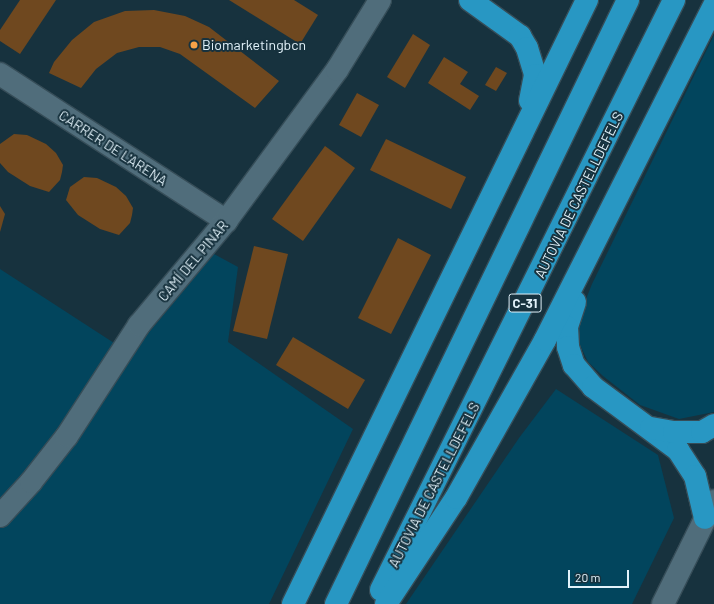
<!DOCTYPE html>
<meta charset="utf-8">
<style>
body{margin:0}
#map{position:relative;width:714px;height:604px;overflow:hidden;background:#17323e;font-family:Barlow,sans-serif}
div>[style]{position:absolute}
.green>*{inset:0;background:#02455d}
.building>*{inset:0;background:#6f481f}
.roads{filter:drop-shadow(1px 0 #364d58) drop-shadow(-1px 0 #364d58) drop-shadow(0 1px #364d58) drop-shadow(0 -1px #364d58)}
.minor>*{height:22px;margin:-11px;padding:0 11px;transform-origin:11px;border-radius:11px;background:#506d7b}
.highway>*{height:22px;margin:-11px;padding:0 11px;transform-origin:11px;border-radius:11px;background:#2897c3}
.dots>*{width:11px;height:11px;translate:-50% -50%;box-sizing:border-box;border:2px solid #17323e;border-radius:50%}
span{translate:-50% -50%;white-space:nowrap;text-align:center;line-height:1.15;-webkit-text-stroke:4px #17323e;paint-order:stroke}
.shield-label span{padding:1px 3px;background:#17323e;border:1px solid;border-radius:3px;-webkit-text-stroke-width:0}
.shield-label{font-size:13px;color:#e2f2fa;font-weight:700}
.poi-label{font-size:14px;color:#e2f2fa}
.left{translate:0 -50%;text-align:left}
.street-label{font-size:14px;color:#e2f2fa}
.scale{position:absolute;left:568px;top:570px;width:61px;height:18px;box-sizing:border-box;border:2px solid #e2f2fa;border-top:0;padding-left:5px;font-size:12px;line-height:14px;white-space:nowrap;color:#e2f2fa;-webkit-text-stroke:3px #17323e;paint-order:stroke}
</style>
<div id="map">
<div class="green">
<div style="clip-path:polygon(714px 35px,714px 412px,679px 419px,640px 405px,603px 376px,588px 362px,580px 345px,578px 332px,580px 314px,592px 284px)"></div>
<div style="clip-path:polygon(214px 254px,238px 267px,228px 342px,353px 429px,269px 604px,0 604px,0 269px,131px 354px)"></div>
<div style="clip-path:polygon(556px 389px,658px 455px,674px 518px,632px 604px,406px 604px,519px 438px)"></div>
</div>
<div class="building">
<div style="clip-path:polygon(20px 0,56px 0,20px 54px,0 41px,0 30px)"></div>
<div style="clip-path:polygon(229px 0,294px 0,318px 15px,300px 44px)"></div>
<div style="clip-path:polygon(154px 10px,185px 16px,209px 27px,279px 81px,255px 108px,180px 54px,160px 47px,139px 47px,117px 53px,96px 69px,81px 88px,49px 73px,54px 62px,72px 40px,94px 22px,125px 11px)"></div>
<div style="clip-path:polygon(413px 34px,430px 45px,405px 88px,387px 77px)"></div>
<div style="clip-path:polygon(444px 57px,468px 72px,460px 84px,479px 96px,470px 110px,428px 83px)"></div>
<div style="clip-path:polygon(496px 67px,507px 73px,496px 91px,485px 85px)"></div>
<div style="clip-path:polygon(357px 93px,379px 105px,361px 137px,339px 125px)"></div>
<div style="clip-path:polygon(14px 134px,27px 135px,46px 144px,56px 153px,63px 165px,62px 172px,60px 180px,49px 192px,30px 186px,8px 172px,0 163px,0 144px)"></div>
<div style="clip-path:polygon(386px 139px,466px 177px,451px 209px,370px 170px)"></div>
<div style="clip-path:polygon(325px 146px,355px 168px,303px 241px,272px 219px)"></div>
<div style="clip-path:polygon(84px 177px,97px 178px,116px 187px,126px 196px,133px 208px,132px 215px,130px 223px,119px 235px,100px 229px,78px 215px,66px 200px,70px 187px)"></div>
<div style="clip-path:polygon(0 206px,5px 214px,0 232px)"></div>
<div style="clip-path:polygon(398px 238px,431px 255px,391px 334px,358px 318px)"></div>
<div style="clip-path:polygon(254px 246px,288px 254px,267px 339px,233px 331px)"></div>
<div style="clip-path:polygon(293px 337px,365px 380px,348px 409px,276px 365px)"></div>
</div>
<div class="roads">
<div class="minor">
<div style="left:0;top:74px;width:270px;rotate:33deg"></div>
<div style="left:0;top:516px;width:46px;rotate:-47.6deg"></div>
<div style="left:31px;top:482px;width:58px;rotate:-52deg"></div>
<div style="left:67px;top:436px;width:132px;rotate:-57deg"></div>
<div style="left:139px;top:325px;width:136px;rotate:-50.1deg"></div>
<div style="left:226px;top:221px;width:187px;rotate:-53.7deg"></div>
<div style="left:337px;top:70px;width:82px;rotate:-58.4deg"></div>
<div style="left:663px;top:604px;width:115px;rotate:-63.7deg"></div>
</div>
<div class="highway">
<div style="left:470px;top:0;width:62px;rotate:35.8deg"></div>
<div style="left:520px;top:36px;width:14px;rotate:60deg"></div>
<div style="left:527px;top:48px;width:28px;rotate:73deg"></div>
<div style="left:535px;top:75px;width:26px;rotate:101deg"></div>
<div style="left:575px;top:302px;width:26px;rotate:108deg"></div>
<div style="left:567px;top:327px;width:20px;rotate:87deg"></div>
<div style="left:568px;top:347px;width:19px;rotate:72deg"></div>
<div style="left:574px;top:365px;width:29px;rotate:49deg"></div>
<div style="left:593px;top:387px;width:106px;rotate:36.5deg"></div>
<div style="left:678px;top:450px;width:31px;rotate:57deg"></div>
<div style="left:695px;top:476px;width:43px;rotate:76.6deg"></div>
<div style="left:651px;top:428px;width:23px;rotate:10deg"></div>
<div style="left:674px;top:432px;width:28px"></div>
<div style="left:702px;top:432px;width:14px;rotate:-30deg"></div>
<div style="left:381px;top:590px;width:659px;rotate:-63.59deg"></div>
<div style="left:293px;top:604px;width:672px;rotate:-64.05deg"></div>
<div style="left:336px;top:604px;width:671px;rotate:-64.2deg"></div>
<div style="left:386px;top:604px;width:127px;rotate:-56.6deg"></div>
<div style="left:456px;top:498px;width:181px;rotate:-60.6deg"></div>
<div style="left:545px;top:340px;width:374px;rotate:-63.2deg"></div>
</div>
</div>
<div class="dots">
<div style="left:194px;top:45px;background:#f6a248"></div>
</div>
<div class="shield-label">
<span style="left:525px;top:303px">C-31</span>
</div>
<div class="poi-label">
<span class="left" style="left:202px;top:45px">Biomarketingbcn</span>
</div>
<div class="street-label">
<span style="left:113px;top:148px;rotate:33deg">CARRER DE L'ARENA</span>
<span style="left:579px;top:195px;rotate:-64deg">AUTOVIA DE CASTELLDEFELS</span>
<span style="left:193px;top:261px;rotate:-50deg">CAMÍ DEL PINAR</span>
<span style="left:434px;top:485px;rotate:-63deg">AUTOVIA DE CASTELLDEFELS</span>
</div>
<div class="scale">20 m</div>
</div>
